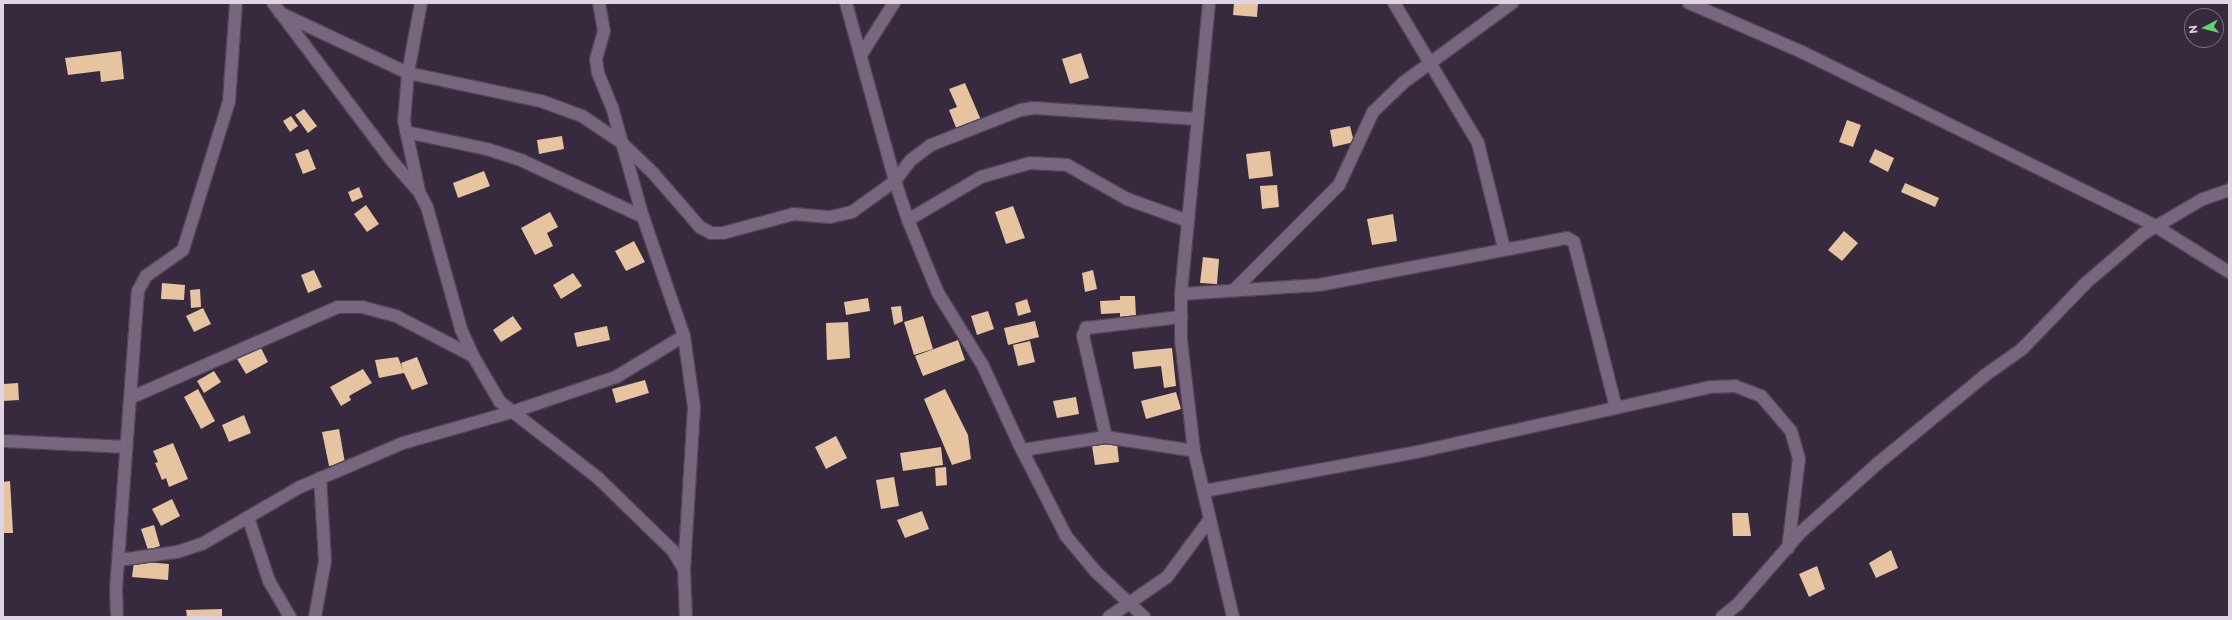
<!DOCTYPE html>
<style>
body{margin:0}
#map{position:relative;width:2232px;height:620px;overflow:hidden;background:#37293e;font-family:Commissioner,sans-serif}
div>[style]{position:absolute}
.building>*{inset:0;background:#e5c49f}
.roads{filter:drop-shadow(1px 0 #514455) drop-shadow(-1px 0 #514455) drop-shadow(0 1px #514455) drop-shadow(0 -1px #514455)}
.minor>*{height:12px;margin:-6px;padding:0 6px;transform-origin:6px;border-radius:6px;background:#77667e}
span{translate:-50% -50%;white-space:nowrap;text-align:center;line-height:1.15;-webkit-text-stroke:4px #37293e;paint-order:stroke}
.frame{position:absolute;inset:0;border:4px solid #ded4e2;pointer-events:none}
.north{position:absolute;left:2184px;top:8px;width:40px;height:40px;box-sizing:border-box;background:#37293e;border:1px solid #7a6d80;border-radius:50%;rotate:263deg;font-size:11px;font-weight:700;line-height:16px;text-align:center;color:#ded4e2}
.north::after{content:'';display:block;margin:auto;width:14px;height:18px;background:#63d468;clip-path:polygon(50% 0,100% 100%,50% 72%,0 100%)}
</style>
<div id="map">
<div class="building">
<div style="clip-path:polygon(1234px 3px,1258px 3px,1257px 17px,1233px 15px)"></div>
<div style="clip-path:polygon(121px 51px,124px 79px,101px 82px,100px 71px,68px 75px,65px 58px)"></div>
<div style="clip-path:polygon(1081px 53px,1089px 78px,1070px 84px,1062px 59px)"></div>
<div style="clip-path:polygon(965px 83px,981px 120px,957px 130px,949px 110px,957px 107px,949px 89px)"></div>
<div style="clip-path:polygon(304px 109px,317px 126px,308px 133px,295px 115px)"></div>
<div style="clip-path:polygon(291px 116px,298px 126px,290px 132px,283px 121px)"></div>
<div style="clip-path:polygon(1847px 120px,1861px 125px,1853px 147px,1839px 142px)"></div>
<div style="clip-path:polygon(1350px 126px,1354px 142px,1333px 147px,1330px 130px)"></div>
<div style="clip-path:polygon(562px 136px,564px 149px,539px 154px,537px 140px)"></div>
<div style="clip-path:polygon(308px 149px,316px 169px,303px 174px,295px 154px)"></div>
<div style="clip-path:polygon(1875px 149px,1894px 158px,1888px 172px,1869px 162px)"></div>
<div style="clip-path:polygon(1270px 151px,1273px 176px,1249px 179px,1246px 154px)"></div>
<div style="clip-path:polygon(484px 171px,490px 186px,458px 198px,453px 183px)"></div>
<div style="clip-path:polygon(1905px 183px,1939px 198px,1935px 207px,1901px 192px)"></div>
<div style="clip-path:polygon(1277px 185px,1279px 207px,1262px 209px,1260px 186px)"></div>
<div style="clip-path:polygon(359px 187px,363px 197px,352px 202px,348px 192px)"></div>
<div style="clip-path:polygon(366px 205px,379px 224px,367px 232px,354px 214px)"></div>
<div style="clip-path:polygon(1013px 206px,1025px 238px,1006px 244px,995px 212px)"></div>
<div style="clip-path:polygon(550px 212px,558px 227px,547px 233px,553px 246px,535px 255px,521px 228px)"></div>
<div style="clip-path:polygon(1393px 214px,1397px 241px,1372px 245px,1367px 219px)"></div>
<div style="clip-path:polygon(1844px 231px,1858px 243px,1842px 261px,1828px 250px)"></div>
<div style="clip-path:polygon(634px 241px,645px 262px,626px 271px,615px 251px)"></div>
<div style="clip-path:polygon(1203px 257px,1219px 259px,1217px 284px,1200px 283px)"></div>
<div style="clip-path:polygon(314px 270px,322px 287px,308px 293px,301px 275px)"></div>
<div style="clip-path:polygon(1093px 270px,1097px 289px,1085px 292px,1082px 273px)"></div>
<div style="clip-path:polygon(573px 273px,582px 286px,561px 299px,553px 285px)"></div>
<div style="clip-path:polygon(162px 283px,185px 285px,184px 300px,161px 299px)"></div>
<div style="clip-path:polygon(200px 289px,201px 307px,191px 308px,190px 290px)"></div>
<div style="clip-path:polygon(1120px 296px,1135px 296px,1136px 317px,1120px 318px,1120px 313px,1101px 314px,1100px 301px,1120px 300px)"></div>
<div style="clip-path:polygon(868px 298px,870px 311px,846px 315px,844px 302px)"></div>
<div style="clip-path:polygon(1027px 299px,1031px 312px,1018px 316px,1015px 303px)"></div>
<div style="clip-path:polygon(901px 306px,903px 321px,894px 325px,891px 307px)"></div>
<div style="clip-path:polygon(203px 308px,211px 324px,194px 332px,186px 316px)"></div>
<div style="clip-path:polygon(988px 311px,994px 329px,977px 335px,971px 316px)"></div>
<div style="clip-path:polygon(513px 316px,522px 329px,501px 342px,493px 330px)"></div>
<div style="clip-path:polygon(923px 316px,933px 349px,914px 355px,904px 322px)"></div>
<div style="clip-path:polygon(1035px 321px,1039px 337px,1008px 345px,1004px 328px)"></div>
<div style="clip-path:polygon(848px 322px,850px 358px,827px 360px,826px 323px)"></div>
<div style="clip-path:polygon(607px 326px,610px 340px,577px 347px,574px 333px)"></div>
<div style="clip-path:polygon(958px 340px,965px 360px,923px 376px,915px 356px)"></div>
<div style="clip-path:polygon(1030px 341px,1035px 362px,1018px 366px,1013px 345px)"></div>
<div style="clip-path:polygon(260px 346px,268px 362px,246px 374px,237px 359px)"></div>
<div style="clip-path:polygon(1172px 348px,1176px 386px,1164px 388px,1161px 366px,1134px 369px,1132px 352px)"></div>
<div style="clip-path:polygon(398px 357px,403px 370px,401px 363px,417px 357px,428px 384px,412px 390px,404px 373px,379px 378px,375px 360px)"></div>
<div style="clip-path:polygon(363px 369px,372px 383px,349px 396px,351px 400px,341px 406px,330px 387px)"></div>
<div style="clip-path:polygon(214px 371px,221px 382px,204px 393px,197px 381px)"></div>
<div style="clip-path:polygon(645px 380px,649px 393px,616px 403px,612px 389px)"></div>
<div style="clip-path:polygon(18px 383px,19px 400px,3px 401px,3px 384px)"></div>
<div style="clip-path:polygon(198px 389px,215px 421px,201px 429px,184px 397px)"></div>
<div style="clip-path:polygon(945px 389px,968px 435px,971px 459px,952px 465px,924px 399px)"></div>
<div style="clip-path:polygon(1176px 392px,1181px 409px,1146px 419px,1141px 401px)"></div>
<div style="clip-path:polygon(1076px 397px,1079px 414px,1057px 418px,1053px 401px)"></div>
<div style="clip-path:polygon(244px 415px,251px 433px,229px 442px,222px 425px)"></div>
<div style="clip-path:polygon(339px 429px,345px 463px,329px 466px,322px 432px)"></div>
<div style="clip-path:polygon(836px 436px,847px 458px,826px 469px,815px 447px)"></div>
<div style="clip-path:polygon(173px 443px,188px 479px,169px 487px,166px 478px,162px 480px,155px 463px,158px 462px,153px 451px)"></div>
<div style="clip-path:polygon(1117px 443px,1119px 462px,1095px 465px,1092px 446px)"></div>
<div style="clip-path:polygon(941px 447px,943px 465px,903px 471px,900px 453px)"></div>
<div style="clip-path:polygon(946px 467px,947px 485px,936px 486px,935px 468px)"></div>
<div style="clip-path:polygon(894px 477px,899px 506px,881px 509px,876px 480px)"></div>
<div style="clip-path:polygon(10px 481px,13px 533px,3px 533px,3px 482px)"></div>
<div style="clip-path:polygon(172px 499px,180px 516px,161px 526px,152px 509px)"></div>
<div style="clip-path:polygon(922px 511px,929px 529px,905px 538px,897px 520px)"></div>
<div style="clip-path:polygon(1732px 513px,1748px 513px,1751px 536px,1733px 536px)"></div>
<div style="clip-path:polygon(154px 525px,160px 546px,148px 550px,141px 529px)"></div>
<div style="clip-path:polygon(1891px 550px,1898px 568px,1876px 578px,1869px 563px)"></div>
<div style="clip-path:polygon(134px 561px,169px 564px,168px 580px,132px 577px)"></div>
<div style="clip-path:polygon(1817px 566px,1825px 589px,1809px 597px,1799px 574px)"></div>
<div style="clip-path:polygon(222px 609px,222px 617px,187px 617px,186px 610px)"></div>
</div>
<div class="roads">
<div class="minor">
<div style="left:273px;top:3px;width:199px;rotate:53deg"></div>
<div style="left:393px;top:162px;width:40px;rotate:49deg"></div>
<div style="left:419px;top:192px;width:17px;rotate:62deg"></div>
<div style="left:427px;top:207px;width:127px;rotate:74.4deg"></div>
<div style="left:461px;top:329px;width:30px;rotate:66deg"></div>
<div style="left:473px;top:356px;width:53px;rotate:59.6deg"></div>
<div style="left:500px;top:402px;width:123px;rotate:37.7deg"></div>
<div style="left:597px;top:477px;width:106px;rotate:44.2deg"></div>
<div style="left:673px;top:551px;width:21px;rotate:59deg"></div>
<div style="left:684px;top:569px;width:48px;rotate:87.6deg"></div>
<div style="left:599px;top:3px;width:28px;rotate:80deg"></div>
<div style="left:604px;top:31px;width:29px;rotate:106deg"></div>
<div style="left:596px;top:59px;width:14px;rotate:82deg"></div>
<div style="left:598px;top:73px;width:37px;rotate:68deg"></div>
<div style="left:612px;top:107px;width:114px;rotate:74.3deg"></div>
<div style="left:643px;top:217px;width:126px;rotate:71deg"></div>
<div style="left:684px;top:336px;width:72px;rotate:82deg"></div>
<div style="left:694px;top:407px;width:162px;rotate:93.5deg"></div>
<div style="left:846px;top:3px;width:185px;rotate:74.6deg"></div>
<div style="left:895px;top:181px;width:41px;rotate:71.6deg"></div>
<div style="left:908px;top:220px;width:79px;rotate:67.7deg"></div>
<div style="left:938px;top:293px;width:86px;rotate:58.3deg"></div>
<div style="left:983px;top:366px;width:86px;rotate:65.2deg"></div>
<div style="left:1019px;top:444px;width:103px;rotate:62.9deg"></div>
<div style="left:1066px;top:536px;width:47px;rotate:50.2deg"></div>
<div style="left:1096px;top:572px;width:66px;rotate:43.2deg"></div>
<div style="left:1209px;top:3px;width:292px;rotate:95.5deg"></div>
<div style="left:1181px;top:294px;width:46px;rotate:90deg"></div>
<div style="left:1181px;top:340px;width:112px;rotate:83.3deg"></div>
<div style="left:1194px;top:451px;width:171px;rotate:76.8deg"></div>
<div style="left:1394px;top:3px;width:163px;rotate:59deg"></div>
<div style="left:1478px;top:143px;width:108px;rotate:76.1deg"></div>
<div style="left:1689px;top:3px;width:123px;rotate:23.4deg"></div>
<div style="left:1802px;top:52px;width:396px;rotate:26.2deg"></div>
<div style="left:2157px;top:227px;width:85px;rotate:32deg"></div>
<div style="left:280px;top:13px;width:141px;rotate:25.1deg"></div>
<div style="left:408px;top:73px;width:136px;rotate:11.9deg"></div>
<div style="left:541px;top:101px;width:44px;rotate:20.1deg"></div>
<div style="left:582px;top:116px;width:48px;rotate:34deg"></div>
<div style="left:622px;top:143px;width:43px;rotate:44.1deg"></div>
<div style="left:653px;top:173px;width:72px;rotate:49deg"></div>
<div style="left:700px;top:227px;width:13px;rotate:29deg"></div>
<div style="left:711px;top:233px;width:12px"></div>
<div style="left:723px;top:233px;width:73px;rotate:-15deg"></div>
<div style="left:794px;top:214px;width:36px;rotate:5deg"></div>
<div style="left:830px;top:217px;width:23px;rotate:-13deg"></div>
<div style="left:852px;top:212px;width:53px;rotate:-35.8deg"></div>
<div style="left:895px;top:181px;width:26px;rotate:-53deg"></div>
<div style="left:911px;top:160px;width:25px;rotate:-37deg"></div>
<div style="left:931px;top:145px;width:97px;rotate:-21.3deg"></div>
<div style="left:1021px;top:110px;width:13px;rotate:-9deg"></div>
<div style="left:1034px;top:108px;width:163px;rotate:3.9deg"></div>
<div style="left:861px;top:55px;width:62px;rotate:-57.6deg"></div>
<div style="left:406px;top:132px;width:83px;rotate:11.9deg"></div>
<div style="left:487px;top:149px;width:38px;rotate:18deg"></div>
<div style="left:523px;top:161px;width:132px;rotate:25deg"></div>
<div style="left:419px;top:191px;width:72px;rotate:-102.1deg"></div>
<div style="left:404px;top:121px;width:48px;rotate:-85.2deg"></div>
<div style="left:408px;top:73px;width:71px;rotate:-79.5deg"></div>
<div style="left:908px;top:220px;width:85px;rotate:-30.5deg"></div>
<div style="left:981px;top:177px;width:51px;rotate:-15.9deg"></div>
<div style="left:1030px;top:163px;width:37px;rotate:3deg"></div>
<div style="left:1067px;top:165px;width:69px;rotate:29.5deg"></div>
<div style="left:1127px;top:199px;width:65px;rotate:19.8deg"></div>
<div style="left:1235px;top:289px;width:147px;rotate:-45deg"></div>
<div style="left:1339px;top:185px;width:81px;rotate:-65deg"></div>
<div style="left:1373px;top:112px;width:43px;rotate:-44.1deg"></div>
<div style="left:1404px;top:82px;width:134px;rotate:-36.2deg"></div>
<div style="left:1181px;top:294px;width:138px;rotate:-3.7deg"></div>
<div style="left:1319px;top:285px;width:252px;rotate:-10.7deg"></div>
<div style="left:1567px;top:238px;width:8px;rotate:30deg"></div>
<div style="left:1574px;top:242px;width:171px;rotate:75.8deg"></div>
<div style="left:130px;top:398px;width:227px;rotate:-23.6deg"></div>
<div style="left:338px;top:307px;width:24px"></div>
<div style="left:362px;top:307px;width:35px;rotate:15deg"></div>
<div style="left:396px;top:316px;width:87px;rotate:27.5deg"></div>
<div style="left:1106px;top:437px;width:104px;rotate:-102.8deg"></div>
<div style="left:1083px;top:336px;width:9px;rotate:-69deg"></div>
<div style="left:1086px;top:328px;width:96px;rotate:-6.6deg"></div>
<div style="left:3px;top:441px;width:123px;rotate:2.8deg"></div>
<div style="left:1022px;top:450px;width:85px;rotate:-8.8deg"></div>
<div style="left:1106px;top:437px;width:89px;rotate:9deg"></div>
<div style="left:1204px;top:491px;width:217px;rotate:-10.4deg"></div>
<div style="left:1417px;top:452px;width:300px;rotate:-12.5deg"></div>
<div style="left:1710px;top:387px;width:25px;rotate:-2deg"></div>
<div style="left:1735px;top:386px;width:28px;rotate:21deg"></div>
<div style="left:1761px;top:396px;width:46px;rotate:49.4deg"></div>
<div style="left:1791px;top:431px;width:29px;rotate:74deg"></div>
<div style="left:1799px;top:459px;width:90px;rotate:97deg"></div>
<div style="left:248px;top:517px;width:67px;rotate:71.8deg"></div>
<div style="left:269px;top:581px;width:42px;rotate:59.7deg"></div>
<div style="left:119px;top:560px;width:59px;rotate:-7.9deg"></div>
<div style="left:177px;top:552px;width:26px;rotate:-18deg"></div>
<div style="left:202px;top:544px;width:113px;rotate:-30.2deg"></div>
<div style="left:300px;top:487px;width:112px;rotate:-23.1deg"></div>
<div style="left:403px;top:443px;width:113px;rotate:-15.9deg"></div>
<div style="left:512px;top:412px;width:110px;rotate:-18.6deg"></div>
<div style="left:616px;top:377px;width:79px;rotate:-31.1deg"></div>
<div style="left:117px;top:617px;width:28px;rotate:-92deg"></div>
<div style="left:116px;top:589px;width:299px;rotate:-85.8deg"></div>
<div style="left:138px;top:291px;width:17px;rotate:-62deg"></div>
<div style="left:146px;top:276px;width:45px;rotate:-35.1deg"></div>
<div style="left:183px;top:250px;width:156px;rotate:-72.8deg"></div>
<div style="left:229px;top:101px;width:98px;rotate:-85.9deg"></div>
<div style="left:315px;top:617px;width:57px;rotate:-79.9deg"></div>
<div style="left:325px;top:561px;width:83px;rotate:-93.4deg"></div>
<div style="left:1109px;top:617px;width:70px;rotate:-34.6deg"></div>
<div style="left:1167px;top:577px;width:72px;rotate:-53.4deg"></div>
<div style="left:1722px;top:617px;width:21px;rotate:-39deg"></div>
<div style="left:1738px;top:604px;width:96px;rotate:-48.8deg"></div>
<div style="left:1801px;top:532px;width:102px;rotate:-41.8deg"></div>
<div style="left:1877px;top:464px;width:139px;rotate:-39.4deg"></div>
<div style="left:1984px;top:376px;width:47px;rotate:-35.4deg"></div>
<div style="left:2022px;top:349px;width:93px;rotate:-45.9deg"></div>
<div style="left:2087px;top:282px;width:74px;rotate:-40.6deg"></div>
<div style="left:2143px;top:234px;width:69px;rotate:-30.3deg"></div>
<div style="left:2203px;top:199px;width:28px;rotate:-19deg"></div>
</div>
</div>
<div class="frame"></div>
<div class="north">N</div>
</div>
